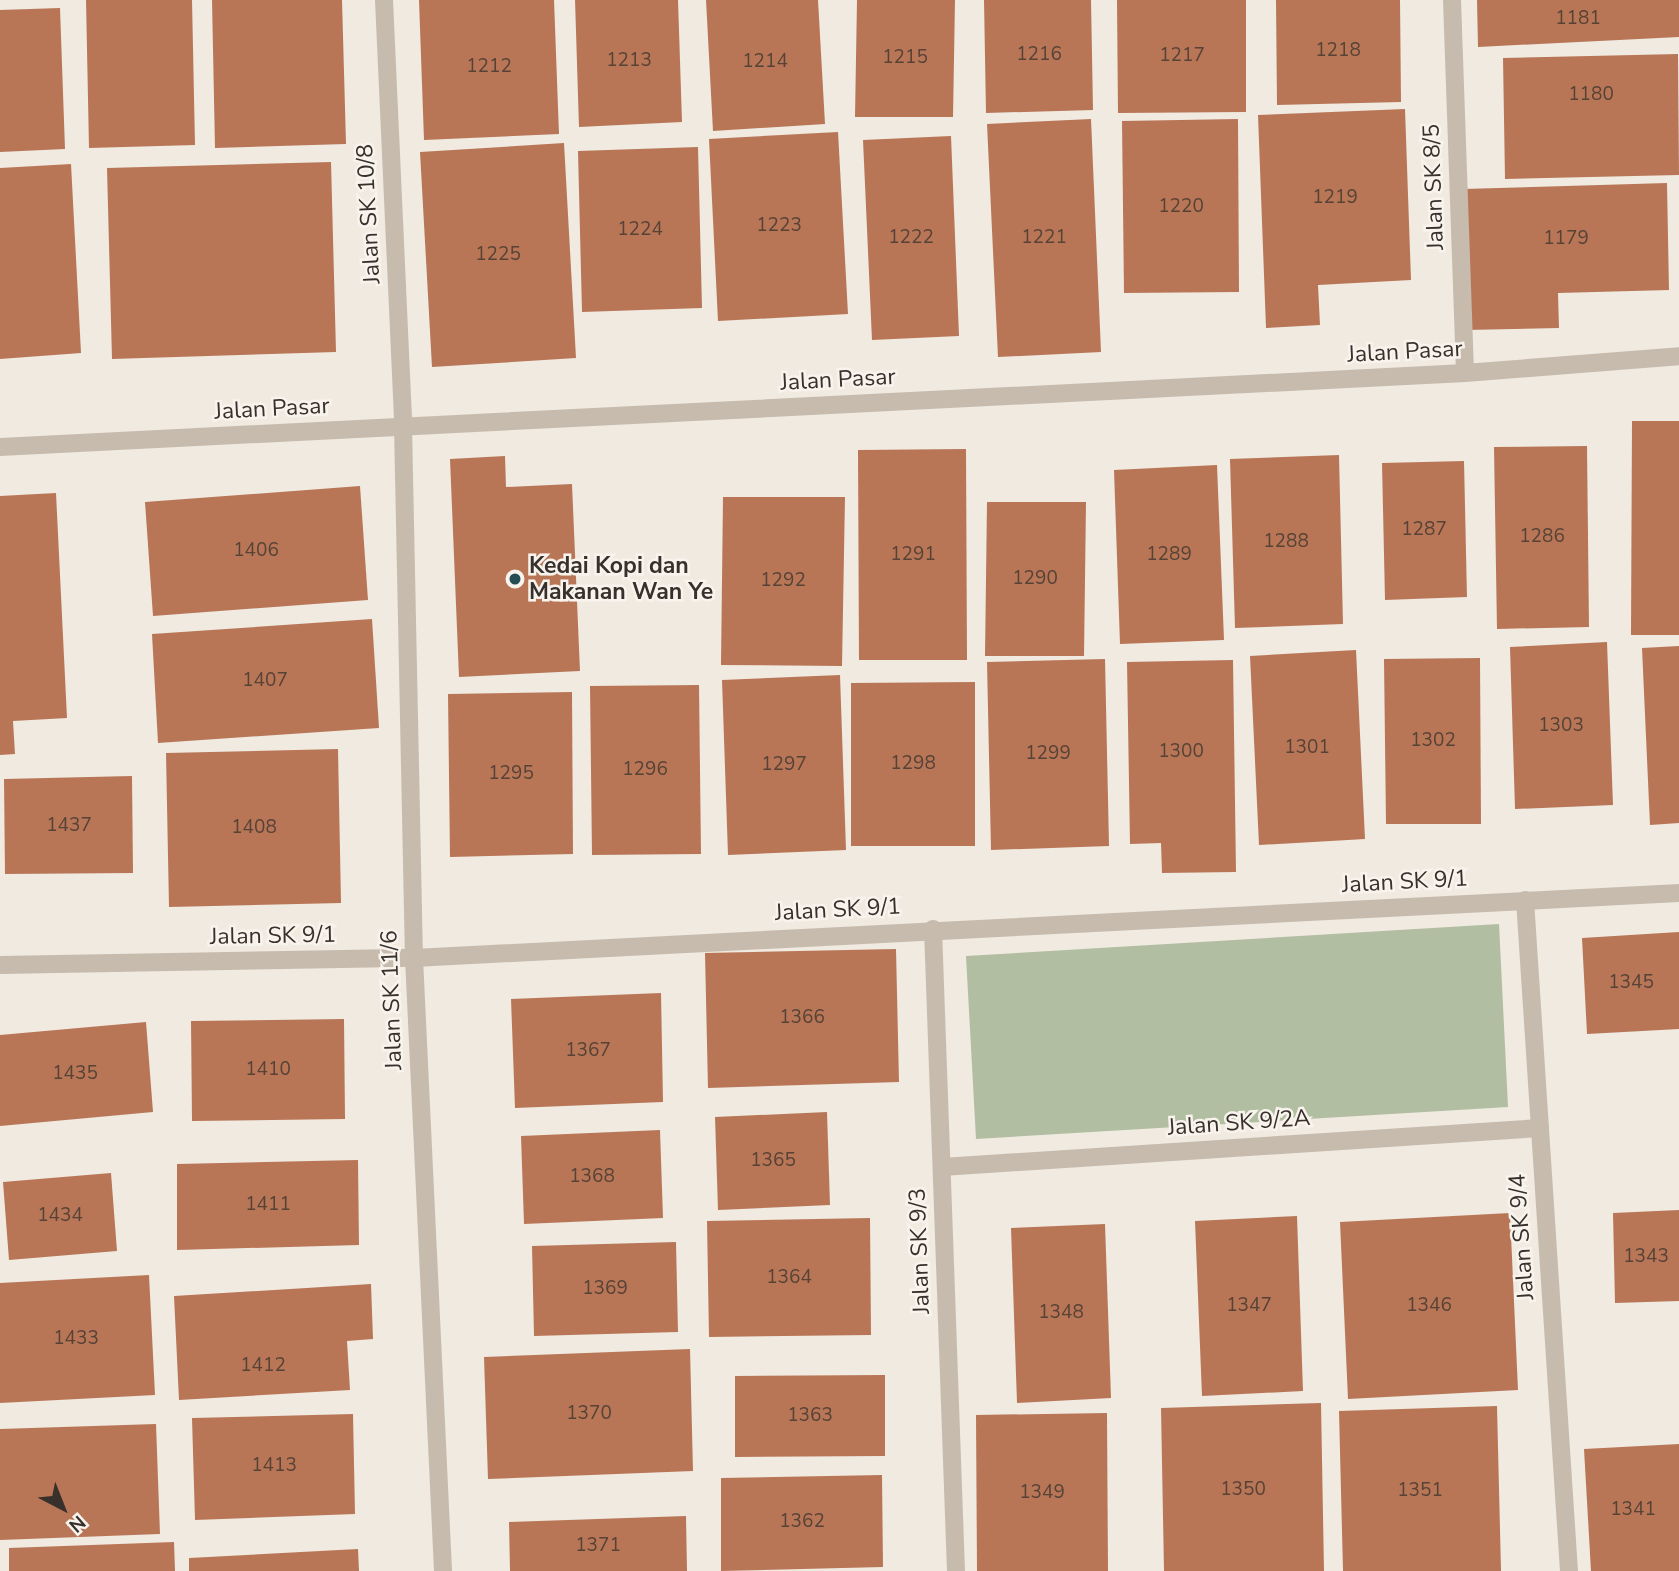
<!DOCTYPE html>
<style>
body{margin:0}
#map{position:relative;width:1679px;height:1571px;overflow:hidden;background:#f0eae1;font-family:"Nunito Sans",sans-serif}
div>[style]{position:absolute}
.green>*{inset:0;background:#b2bea2}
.building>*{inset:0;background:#b87657}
.minor>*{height:18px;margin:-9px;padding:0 9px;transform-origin:9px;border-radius:9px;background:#c7bbae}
.dots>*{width:19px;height:19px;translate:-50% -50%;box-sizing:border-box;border:4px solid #f8f4ed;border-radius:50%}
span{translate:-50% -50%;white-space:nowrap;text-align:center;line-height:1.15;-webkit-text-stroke:5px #f8f4ed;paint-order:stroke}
.number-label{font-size:19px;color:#574236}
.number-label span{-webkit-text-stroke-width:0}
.street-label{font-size:23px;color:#37302b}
.poi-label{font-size:23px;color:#37302b;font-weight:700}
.left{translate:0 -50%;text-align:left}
.north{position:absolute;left:28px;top:1473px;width:70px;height:70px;-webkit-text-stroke:5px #f8f4ed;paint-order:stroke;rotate:138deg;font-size:19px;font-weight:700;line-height:28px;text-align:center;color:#37302b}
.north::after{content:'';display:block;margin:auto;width:24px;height:32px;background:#37302b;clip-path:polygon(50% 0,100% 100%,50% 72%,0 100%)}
</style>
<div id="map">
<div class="green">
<div style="clip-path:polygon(1499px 924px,1508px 1107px,976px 1139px,966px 956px)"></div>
</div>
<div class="building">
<div style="clip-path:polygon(86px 0,192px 0,195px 145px,89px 148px)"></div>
<div style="clip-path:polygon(212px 0,342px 0,346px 144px,215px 148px)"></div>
<div style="clip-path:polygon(419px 0,554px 0,559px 134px,424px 140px)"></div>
<div style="clip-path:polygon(575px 0,678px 0,682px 122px,579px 127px)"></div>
<div style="clip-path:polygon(706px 0,818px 0,825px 124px,713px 131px)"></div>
<div style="clip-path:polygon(857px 0,955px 0,953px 117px,855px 117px)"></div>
<div style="clip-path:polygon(984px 0,1091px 0,1093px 110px,986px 113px)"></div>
<div style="clip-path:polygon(1117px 0,1246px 0,1246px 112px,1118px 113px)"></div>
<div style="clip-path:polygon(1276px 0,1400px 0,1401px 102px,1277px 105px)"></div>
<div style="clip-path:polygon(1477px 0,1679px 0,1679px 37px,1478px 47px)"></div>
<div style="clip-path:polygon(60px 8px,65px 149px,0 152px,0 10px)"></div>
<div style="clip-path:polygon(1678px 54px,1679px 175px,1505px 179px,1503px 58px)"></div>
<div style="clip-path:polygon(1405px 109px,1411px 280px,1318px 285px,1320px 325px,1266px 328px,1258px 115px)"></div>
<div style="clip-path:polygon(1091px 119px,1101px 352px,998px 357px,987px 124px)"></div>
<div style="clip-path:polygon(1238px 119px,1239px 292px,1124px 293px,1122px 121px)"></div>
<div style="clip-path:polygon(838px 132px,848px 314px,718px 321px,709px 139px)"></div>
<div style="clip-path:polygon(951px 136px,959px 336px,872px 340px,863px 140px)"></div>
<div style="clip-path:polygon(564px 143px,576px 358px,432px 367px,420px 152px)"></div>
<div style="clip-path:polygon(698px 147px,702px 308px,582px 312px,578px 151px)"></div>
<div style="clip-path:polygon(331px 162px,336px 352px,112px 359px,107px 168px)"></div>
<div style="clip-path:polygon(71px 164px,81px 353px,0 359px,0 168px)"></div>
<div style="clip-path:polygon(1667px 183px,1669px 290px,1558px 293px,1559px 328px,1466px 330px,1463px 189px)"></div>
<div style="clip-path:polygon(1632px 421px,1679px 421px,1679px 635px,1631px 635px)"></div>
<div style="clip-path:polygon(1587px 446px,1589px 627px,1497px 629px,1494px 447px)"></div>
<div style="clip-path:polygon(966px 449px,967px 660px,859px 660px,858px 450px)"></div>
<div style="clip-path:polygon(1339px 455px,1343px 624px,1235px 628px,1230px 459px)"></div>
<div style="clip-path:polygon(505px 456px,506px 487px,572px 484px,580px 671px,459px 677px,450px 459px)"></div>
<div style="clip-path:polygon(1464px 461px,1467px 597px,1385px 600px,1382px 463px)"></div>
<div style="clip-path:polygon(1217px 465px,1224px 640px,1120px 644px,1114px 470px)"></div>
<div style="clip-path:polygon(360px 486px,368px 600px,153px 616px,145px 502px)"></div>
<div style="clip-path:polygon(56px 493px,67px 718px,13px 721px,15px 754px,0 755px,0 496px)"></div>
<div style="clip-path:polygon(723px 497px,845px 497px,842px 666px,721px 665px)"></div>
<div style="clip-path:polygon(987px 502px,1086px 502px,1084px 656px,985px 656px)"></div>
<div style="clip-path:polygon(372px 619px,379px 728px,158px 743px,152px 634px)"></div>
<div style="clip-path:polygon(1607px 642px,1613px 805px,1515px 809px,1510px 647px)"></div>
<div style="clip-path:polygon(1679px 646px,1679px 823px,1650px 825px,1642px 648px)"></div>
<div style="clip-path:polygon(1356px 650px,1365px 839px,1259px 845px,1250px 656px)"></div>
<div style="clip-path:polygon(1480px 658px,1481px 824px,1386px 824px,1384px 659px)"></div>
<div style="clip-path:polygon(1105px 659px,1109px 846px,991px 850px,987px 662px)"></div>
<div style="clip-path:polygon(1233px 660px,1236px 872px,1162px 873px,1161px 843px,1130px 844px,1127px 662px)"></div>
<div style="clip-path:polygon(840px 675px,846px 850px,728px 855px,722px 680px)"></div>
<div style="clip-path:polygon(975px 682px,975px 846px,851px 846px,851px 683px)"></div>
<div style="clip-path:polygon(699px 685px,701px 854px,592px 855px,590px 686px)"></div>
<div style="clip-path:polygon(572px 692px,573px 854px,450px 857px,448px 694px)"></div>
<div style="clip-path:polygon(338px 749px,341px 903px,169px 907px,166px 753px)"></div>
<div style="clip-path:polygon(132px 776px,133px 873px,5px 874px,4px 779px)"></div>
<div style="clip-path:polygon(1679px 932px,1679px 1029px,1587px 1034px,1582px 938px)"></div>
<div style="clip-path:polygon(896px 949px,899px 1082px,708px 1088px,705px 953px)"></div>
<div style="clip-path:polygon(661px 993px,663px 1102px,515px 1108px,511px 999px)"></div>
<div style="clip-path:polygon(344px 1019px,345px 1119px,192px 1121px,191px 1021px)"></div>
<div style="clip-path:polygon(146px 1022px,153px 1112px,0 1126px,0 1035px)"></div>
<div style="clip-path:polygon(827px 1112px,830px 1205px,718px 1210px,715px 1117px)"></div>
<div style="clip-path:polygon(660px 1130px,663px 1218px,524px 1224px,521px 1136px)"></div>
<div style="clip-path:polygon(358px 1160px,359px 1245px,177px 1250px,177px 1164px)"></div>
<div style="clip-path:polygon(111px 1173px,117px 1251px,9px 1260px,3px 1182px)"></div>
<div style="clip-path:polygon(1679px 1210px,1679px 1301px,1615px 1303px,1613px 1213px)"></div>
<div style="clip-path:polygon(1510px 1213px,1518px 1390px,1348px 1399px,1340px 1222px)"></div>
<div style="clip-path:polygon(1297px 1216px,1303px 1391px,1202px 1396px,1195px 1221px)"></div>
<div style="clip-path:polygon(870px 1218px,871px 1335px,709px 1337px,707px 1221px)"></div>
<div style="clip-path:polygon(1105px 1224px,1111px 1398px,1017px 1403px,1011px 1228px)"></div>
<div style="clip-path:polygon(676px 1242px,678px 1332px,534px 1336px,532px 1246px)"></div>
<div style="clip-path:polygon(149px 1275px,155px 1395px,0 1403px,0 1283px)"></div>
<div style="clip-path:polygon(371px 1284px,373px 1339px,347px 1341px,350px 1390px,179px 1400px,174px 1296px)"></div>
<div style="clip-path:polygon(690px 1349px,693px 1471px,488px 1479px,484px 1357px)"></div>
<div style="clip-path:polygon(885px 1375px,885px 1456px,735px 1457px,735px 1376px)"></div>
<div style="clip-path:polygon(1321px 1403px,1324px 1571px,1164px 1571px,1161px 1408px)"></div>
<div style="clip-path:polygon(1497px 1406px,1501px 1571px,1343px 1571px,1339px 1411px)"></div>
<div style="clip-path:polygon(1107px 1413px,1108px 1571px,977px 1571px,976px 1415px)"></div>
<div style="clip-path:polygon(353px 1414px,355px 1514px,195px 1520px,192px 1418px)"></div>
<div style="clip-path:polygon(156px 1424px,160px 1534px,0 1540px,0 1429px)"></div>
<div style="clip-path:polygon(1679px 1444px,1679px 1571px,1591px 1571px,1584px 1449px)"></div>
<div style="clip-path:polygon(882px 1475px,883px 1567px,721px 1571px,721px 1478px)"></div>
<div style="clip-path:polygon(686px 1516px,687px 1571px,510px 1571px,509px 1522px)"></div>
<div style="clip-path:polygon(174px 1542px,175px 1571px,9px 1571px,9px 1548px)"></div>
<div style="clip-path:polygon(358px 1549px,359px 1571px,189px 1571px,189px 1558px)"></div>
</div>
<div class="minor">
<div style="left:384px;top:0;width:426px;rotate:87.4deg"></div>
<div style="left:403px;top:426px;width:532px;rotate:88.82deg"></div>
<div style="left:414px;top:958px;width:614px;rotate:87.29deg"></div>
<div style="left:1452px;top:0;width:373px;rotate:88deg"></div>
<div style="left:0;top:447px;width:1467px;rotate:-2.89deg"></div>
<div style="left:1465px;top:373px;width:215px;rotate:-4.5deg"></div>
<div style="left:1525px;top:900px;width:672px;rotate:86.25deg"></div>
<div style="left:933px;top:929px;width:642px;rotate:87.95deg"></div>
<div style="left:0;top:965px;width:414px;rotate:-1deg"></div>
<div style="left:414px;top:958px;width:1267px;rotate:-2.94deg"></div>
<div style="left:942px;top:1167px;width:599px;rotate:-3.73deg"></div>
</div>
<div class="dots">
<div style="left:515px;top:579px;background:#254d54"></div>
</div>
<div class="number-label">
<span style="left:1578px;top:19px">1181</span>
<span style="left:1338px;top:51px">1218</span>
<span style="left:1039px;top:55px">1216</span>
<span style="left:1182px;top:56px">1217</span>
<span style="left:905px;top:58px">1215</span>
<span style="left:629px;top:61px">1213</span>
<span style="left:765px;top:62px">1214</span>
<span style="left:489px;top:67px">1212</span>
<span style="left:1591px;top:95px">1180</span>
<span style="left:1335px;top:198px">1219</span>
<span style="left:1181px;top:207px">1220</span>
<span style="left:779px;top:226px">1223</span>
<span style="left:640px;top:230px">1224</span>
<span style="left:911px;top:238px">1222</span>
<span style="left:1044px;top:238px">1221</span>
<span style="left:1566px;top:239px">1179</span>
<span style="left:498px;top:255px">1225</span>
<span style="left:1424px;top:530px">1287</span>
<span style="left:1542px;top:537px">1286</span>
<span style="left:1286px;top:542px">1288</span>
<span style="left:256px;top:551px">1406</span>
<span style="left:913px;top:555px">1291</span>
<span style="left:1169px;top:555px">1289</span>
<span style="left:1035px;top:579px">1290</span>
<span style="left:783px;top:581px">1292</span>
<span style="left:265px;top:681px">1407</span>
<span style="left:1561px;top:726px">1303</span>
<span style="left:1433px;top:741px">1302</span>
<span style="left:1307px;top:748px">1301</span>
<span style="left:1181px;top:752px">1300</span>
<span style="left:1048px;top:754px">1299</span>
<span style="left:913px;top:764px">1298</span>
<span style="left:784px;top:765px">1297</span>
<span style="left:645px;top:770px">1296</span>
<span style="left:511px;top:774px">1295</span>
<span style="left:69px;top:826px">1437</span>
<span style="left:254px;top:828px">1408</span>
<span style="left:1631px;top:983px">1345</span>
<span style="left:802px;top:1018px">1366</span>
<span style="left:588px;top:1051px">1367</span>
<span style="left:268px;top:1070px">1410</span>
<span style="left:75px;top:1074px">1435</span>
<span style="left:773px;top:1161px">1365</span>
<span style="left:592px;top:1177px">1368</span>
<span style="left:268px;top:1205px">1411</span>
<span style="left:60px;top:1216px">1434</span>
<span style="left:1646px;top:1257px">1343</span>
<span style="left:789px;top:1278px">1364</span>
<span style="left:605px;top:1289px">1369</span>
<span style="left:1249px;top:1306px">1347</span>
<span style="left:1429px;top:1306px">1346</span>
<span style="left:1061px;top:1313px">1348</span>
<span style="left:76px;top:1339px">1433</span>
<span style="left:263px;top:1366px">1412</span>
<span style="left:589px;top:1414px">1370</span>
<span style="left:810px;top:1416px">1363</span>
<span style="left:274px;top:1466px">1413</span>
<span style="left:1243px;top:1490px">1350</span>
<span style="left:1420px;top:1491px">1351</span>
<span style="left:1042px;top:1493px">1349</span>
<span style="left:1633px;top:1510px">1341</span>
<span style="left:802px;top:1522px">1362</span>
<span style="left:598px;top:1546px">1371</span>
</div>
<div class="street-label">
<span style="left:1434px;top:187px;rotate:-92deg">Jalan SK 8/5</span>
<span style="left:369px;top:214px;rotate:-93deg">Jalan SK 10/8</span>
<span style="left:1405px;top:352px;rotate:-3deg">Jalan Pasar</span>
<span style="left:838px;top:380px;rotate:-3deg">Jalan Pasar</span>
<span style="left:272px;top:409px;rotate:-3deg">Jalan Pasar</span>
<span style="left:1405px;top:882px;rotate:-3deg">Jalan SK 9/1</span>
<span style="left:838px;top:910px;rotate:-3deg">Jalan SK 9/1</span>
<span style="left:273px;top:936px;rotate:-1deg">Jalan SK 9/1</span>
<span style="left:392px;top:1000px;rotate:-92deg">Jalan SK 11/6</span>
<span style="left:1239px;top:1123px;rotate:-4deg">Jalan SK 9/2A</span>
<span style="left:1522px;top:1237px;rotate:-94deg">Jalan SK 9/4</span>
<span style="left:920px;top:1251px;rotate:-92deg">Jalan SK 9/3</span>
</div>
<div class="poi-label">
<span class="left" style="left:529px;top:579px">Kedai Kopi dan<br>Makanan Wan Ye</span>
</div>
<div class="north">N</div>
</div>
